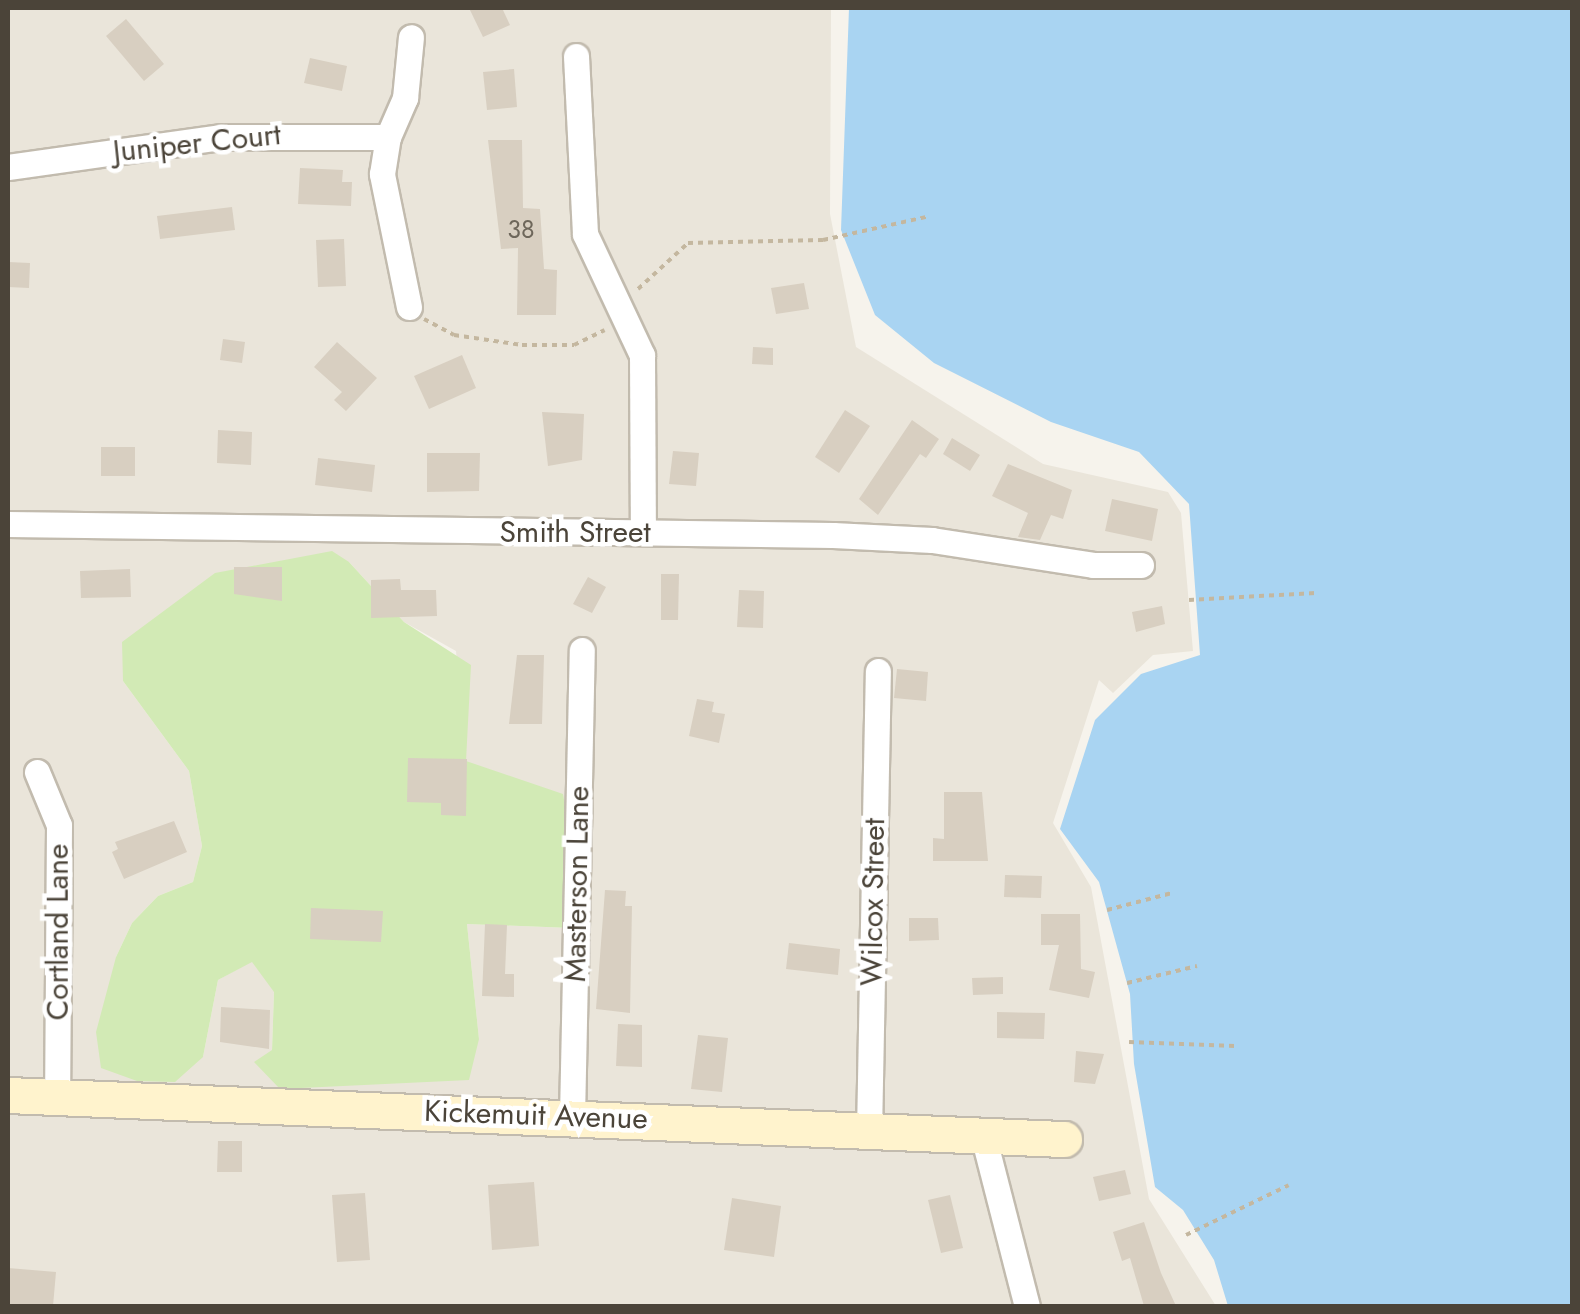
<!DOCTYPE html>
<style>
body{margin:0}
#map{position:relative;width:1580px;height:1314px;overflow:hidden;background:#f6f3ec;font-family:Jost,sans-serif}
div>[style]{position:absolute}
.residential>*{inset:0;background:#eae5da}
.green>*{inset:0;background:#d2eab5}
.water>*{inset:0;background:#a9d4f2}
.building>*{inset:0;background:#d8cfc1}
.path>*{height:4px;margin-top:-2px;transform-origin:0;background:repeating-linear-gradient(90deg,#c4b79f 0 5px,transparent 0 10px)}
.roads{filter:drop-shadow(2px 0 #c2bbae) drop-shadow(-2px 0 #c2bbae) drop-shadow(0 2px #c2bbae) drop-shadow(0 -2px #c2bbae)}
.street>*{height:25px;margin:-12.5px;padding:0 12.5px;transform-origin:12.5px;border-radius:12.5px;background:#fff}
.secondary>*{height:35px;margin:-17.5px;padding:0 17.5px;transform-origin:17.5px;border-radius:17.5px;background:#fff3cd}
span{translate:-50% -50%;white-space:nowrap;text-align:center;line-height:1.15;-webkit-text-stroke:9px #fff;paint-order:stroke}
.number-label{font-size:25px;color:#6e675b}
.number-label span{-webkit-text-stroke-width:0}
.street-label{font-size:30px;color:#4b4439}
.frame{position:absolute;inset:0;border:10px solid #4b4439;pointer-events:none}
</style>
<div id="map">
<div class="residential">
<div style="clip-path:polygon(evenodd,8px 8px,831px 8px,830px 214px,856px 347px,1043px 464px,1168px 492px,1181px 513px,1193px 651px,1153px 655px,1113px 693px,1099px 680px,1053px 823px,1091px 887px,1149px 1199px,1216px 1306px,8px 1306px,8px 8px,349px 562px,404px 622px,456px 651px,465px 761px,570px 928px,467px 924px,479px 1039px,272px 1050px,274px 991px,252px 961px,218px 980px,203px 1057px,116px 957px,132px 923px,158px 896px,193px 882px,202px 846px,189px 771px,123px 681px,349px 562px)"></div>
</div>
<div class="green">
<div style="clip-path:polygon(332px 551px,349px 562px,404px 622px,471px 665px,466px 761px,563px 794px,571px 839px,571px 928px,467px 924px,479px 1039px,469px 1080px,280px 1089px,254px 1062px,272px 1050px,274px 992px,252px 962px,218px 980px,203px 1057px,175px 1082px,137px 1081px,101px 1068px,96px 1032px,116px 957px,132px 923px,158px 896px,193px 882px,202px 846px,189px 771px,123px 681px,122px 642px,215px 573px)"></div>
</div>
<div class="water">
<div style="clip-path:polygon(849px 8px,1572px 8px,1572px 1306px,1228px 1306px,1214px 1260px,1183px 1210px,1155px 1187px,1134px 1064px,1130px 994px,1099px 882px,1060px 829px,1095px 720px,1141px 674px,1200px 655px,1189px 504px,1139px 452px,1051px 422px,934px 363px,875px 315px,841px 230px)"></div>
</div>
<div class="building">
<div style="clip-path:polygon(469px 8px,502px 8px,510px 25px,483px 37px)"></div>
<div style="clip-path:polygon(126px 19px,164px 64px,144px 81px,106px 36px)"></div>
<div style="clip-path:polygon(310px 58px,347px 66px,342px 91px,304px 83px)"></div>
<div style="clip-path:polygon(514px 69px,517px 107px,487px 110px,483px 72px)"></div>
<div style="clip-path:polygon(488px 140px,522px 140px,523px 208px,540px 209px,544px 269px,557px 270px,556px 315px,517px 315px,518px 248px,501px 249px)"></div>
<div style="clip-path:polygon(300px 168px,343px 170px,342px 182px,352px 182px,351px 206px,298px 204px)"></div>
<div style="clip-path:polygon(232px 207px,235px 230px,160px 239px,157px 216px)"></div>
<div style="clip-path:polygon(344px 239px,346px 286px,318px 287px,316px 240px)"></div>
<div style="clip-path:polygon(8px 262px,30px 263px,29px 288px,8px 287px)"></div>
<div style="clip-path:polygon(804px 283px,809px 309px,776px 314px,771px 288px)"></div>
<div style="clip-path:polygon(223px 339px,245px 342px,242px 363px,220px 360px)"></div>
<div style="clip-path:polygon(337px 342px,377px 378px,346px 411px,334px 400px,342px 392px,314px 367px)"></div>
<div style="clip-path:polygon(753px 347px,773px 348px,773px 365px,752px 364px)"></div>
<div style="clip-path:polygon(462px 355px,476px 388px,429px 409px,414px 376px)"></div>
<div style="clip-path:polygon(845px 410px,870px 426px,839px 473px,815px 457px)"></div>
<div style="clip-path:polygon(542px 412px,584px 414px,582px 460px,548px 466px)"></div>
<div style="clip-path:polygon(912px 420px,939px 439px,926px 458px,920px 454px,878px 515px,859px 499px)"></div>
<div style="clip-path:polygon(218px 430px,252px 432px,251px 465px,217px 463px)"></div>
<div style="clip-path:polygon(952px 438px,980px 455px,970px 471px,943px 454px)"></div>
<div style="clip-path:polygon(101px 447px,135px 447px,135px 476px,101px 476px)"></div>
<div style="clip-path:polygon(673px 451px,699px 453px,696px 486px,669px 484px)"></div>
<div style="clip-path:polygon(427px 453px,480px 453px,479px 491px,427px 492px)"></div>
<div style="clip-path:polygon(318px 458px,375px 465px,372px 492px,315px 485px)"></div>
<div style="clip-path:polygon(1008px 464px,1072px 490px,1063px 519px,1051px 515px,1040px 540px,1018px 537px,1028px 513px,992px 496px)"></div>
<div style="clip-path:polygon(1112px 499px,1158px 509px,1152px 541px,1105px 531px)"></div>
<div style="clip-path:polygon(234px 567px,282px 567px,282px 601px,234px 594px)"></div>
<div style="clip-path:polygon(130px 569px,131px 597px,81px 598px,80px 571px)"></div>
<div style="clip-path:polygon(661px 574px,679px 574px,678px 620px,661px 620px)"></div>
<div style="clip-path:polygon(588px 577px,606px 587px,592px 613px,573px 604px)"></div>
<div style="clip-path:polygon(400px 579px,401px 590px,436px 590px,437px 616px,371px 618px,371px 580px)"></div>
<div style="clip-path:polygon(739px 590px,764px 591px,763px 628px,737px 627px)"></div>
<div style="clip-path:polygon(1162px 606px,1165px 624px,1136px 632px,1132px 612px)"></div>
<div style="clip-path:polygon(517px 655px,544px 655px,542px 724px,509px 724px)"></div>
<div style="clip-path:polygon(897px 669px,928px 672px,926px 701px,894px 698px)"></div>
<div style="clip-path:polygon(697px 699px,714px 702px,712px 712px,725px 714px,719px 743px,689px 736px)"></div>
<div style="clip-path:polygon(408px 758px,467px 759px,466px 816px,441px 815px,441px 803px,407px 802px)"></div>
<div style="clip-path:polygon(944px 792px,982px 792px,988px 861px,933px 861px,933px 838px,944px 839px)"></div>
<div style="clip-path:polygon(174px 821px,187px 852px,124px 879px,112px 852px,118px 849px,115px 842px)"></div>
<div style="clip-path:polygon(1005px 875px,1042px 876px,1041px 898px,1004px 897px)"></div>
<div style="clip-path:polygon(605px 890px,626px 891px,625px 906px,632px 906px,630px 1013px,596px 1009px)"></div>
<div style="clip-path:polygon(311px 908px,383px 911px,381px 942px,310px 939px)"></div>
<div style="clip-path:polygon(1041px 914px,1080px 914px,1081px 969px,1095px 972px,1089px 998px,1049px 990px,1059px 945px,1041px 945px)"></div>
<div style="clip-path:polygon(909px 918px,938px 918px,939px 940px,909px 941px)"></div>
<div style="clip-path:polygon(485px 924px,507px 925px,505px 974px,514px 974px,514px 997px,482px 996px)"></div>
<div style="clip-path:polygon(789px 943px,840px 949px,838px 975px,786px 969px)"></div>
<div style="clip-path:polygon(1003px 977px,1003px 994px,973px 995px,972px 978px)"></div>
<div style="clip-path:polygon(221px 1007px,270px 1010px,269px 1049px,220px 1042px)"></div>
<div style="clip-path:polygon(997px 1012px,1045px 1013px,1044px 1039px,997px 1038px)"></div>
<div style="clip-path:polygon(618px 1024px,642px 1025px,642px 1067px,616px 1066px)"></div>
<div style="clip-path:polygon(698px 1035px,728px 1038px,722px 1092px,691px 1089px)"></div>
<div style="clip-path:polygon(1076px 1051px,1104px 1054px,1095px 1084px,1074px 1082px)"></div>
<div style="clip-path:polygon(218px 1141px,242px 1141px,242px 1172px,217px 1172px)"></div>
<div style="clip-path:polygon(1125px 1170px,1131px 1194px,1099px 1201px,1093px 1177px)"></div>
<div style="clip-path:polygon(534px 1182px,539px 1246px,492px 1250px,488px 1185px)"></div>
<div style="clip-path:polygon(365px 1193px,370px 1260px,337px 1262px,332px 1195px)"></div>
<div style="clip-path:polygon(950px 1195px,963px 1248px,941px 1253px,928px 1200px)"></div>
<div style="clip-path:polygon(732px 1198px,781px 1206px,774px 1257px,724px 1250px)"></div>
<div style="clip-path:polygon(1144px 1222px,1161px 1273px,1176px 1306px,1144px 1306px,1130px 1258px,1122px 1261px,1113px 1232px)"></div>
<div style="clip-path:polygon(8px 1268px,56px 1272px,53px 1306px,8px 1306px)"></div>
</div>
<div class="path">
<div style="left:638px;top:289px;width:68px;rotate:-42.6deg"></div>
<div style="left:688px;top:243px;width:135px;rotate:-1.3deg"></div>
<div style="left:823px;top:240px;width:106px;rotate:-12.6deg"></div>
<div style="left:424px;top:319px;width:34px;rotate:28deg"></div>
<div style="left:454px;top:335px;width:69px;rotate:8.4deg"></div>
<div style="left:522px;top:345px;width:52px"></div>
<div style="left:574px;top:345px;width:34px;rotate:-26deg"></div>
<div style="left:1189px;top:600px;width:127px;rotate:-3.2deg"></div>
<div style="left:1107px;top:910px;width:67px;rotate:-14.7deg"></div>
<div style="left:1127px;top:983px;width:72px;rotate:-13.7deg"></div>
<div style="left:1129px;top:1042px;width:106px;rotate:2.2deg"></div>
<div style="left:1186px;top:1235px;width:114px;rotate:-25.9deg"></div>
</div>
<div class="roads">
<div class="street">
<div style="left:576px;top:56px;width:178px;rotate:87.1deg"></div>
<div style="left:585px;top:234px;width:134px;rotate:64.8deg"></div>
<div style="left:642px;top:355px;width:177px;rotate:89.7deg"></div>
<div style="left:8px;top:167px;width:216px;rotate:-8deg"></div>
<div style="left:222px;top:137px;width:166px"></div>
<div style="left:409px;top:307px;width:136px;rotate:-101.5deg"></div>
<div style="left:382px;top:174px;width:37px;rotate:-81deg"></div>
<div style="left:388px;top:137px;width:43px;rotate:-66.4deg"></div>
<div style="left:405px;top:98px;width:61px;rotate:-84.4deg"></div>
<div style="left:8px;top:524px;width:825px;rotate:0.76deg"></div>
<div style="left:833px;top:535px;width:99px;rotate:2.9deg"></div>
<div style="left:932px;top:540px;width:163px;rotate:8.8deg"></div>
<div style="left:1093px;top:565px;width:48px"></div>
<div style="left:37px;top:772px;width:57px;rotate:67.5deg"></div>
<div style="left:59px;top:825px;width:271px;rotate:90.4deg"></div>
<div style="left:572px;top:1117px;width:467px;rotate:-88.8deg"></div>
<div style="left:869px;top:1133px;width:462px;rotate:-88.9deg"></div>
<div style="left:984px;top:1139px;width:172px;rotate:75.6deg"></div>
</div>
<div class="secondary">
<div style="left:8px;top:1095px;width:1057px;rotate:2.39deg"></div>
</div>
</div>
<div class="number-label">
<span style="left:521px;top:229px">38</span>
</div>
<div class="street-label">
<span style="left:197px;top:143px;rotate:-6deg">Juniper Court</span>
<span style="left:575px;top:532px">Smith Street</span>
<span style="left:577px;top:884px;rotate:-89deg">Masterson Lane</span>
<span style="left:873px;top:902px;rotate:-89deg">Wilcox Street</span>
<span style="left:58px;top:932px;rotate:-90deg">Cortland Lane</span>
<span style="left:536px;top:1115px;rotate:2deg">Kickemuit Avenue</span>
</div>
<div class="frame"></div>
</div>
